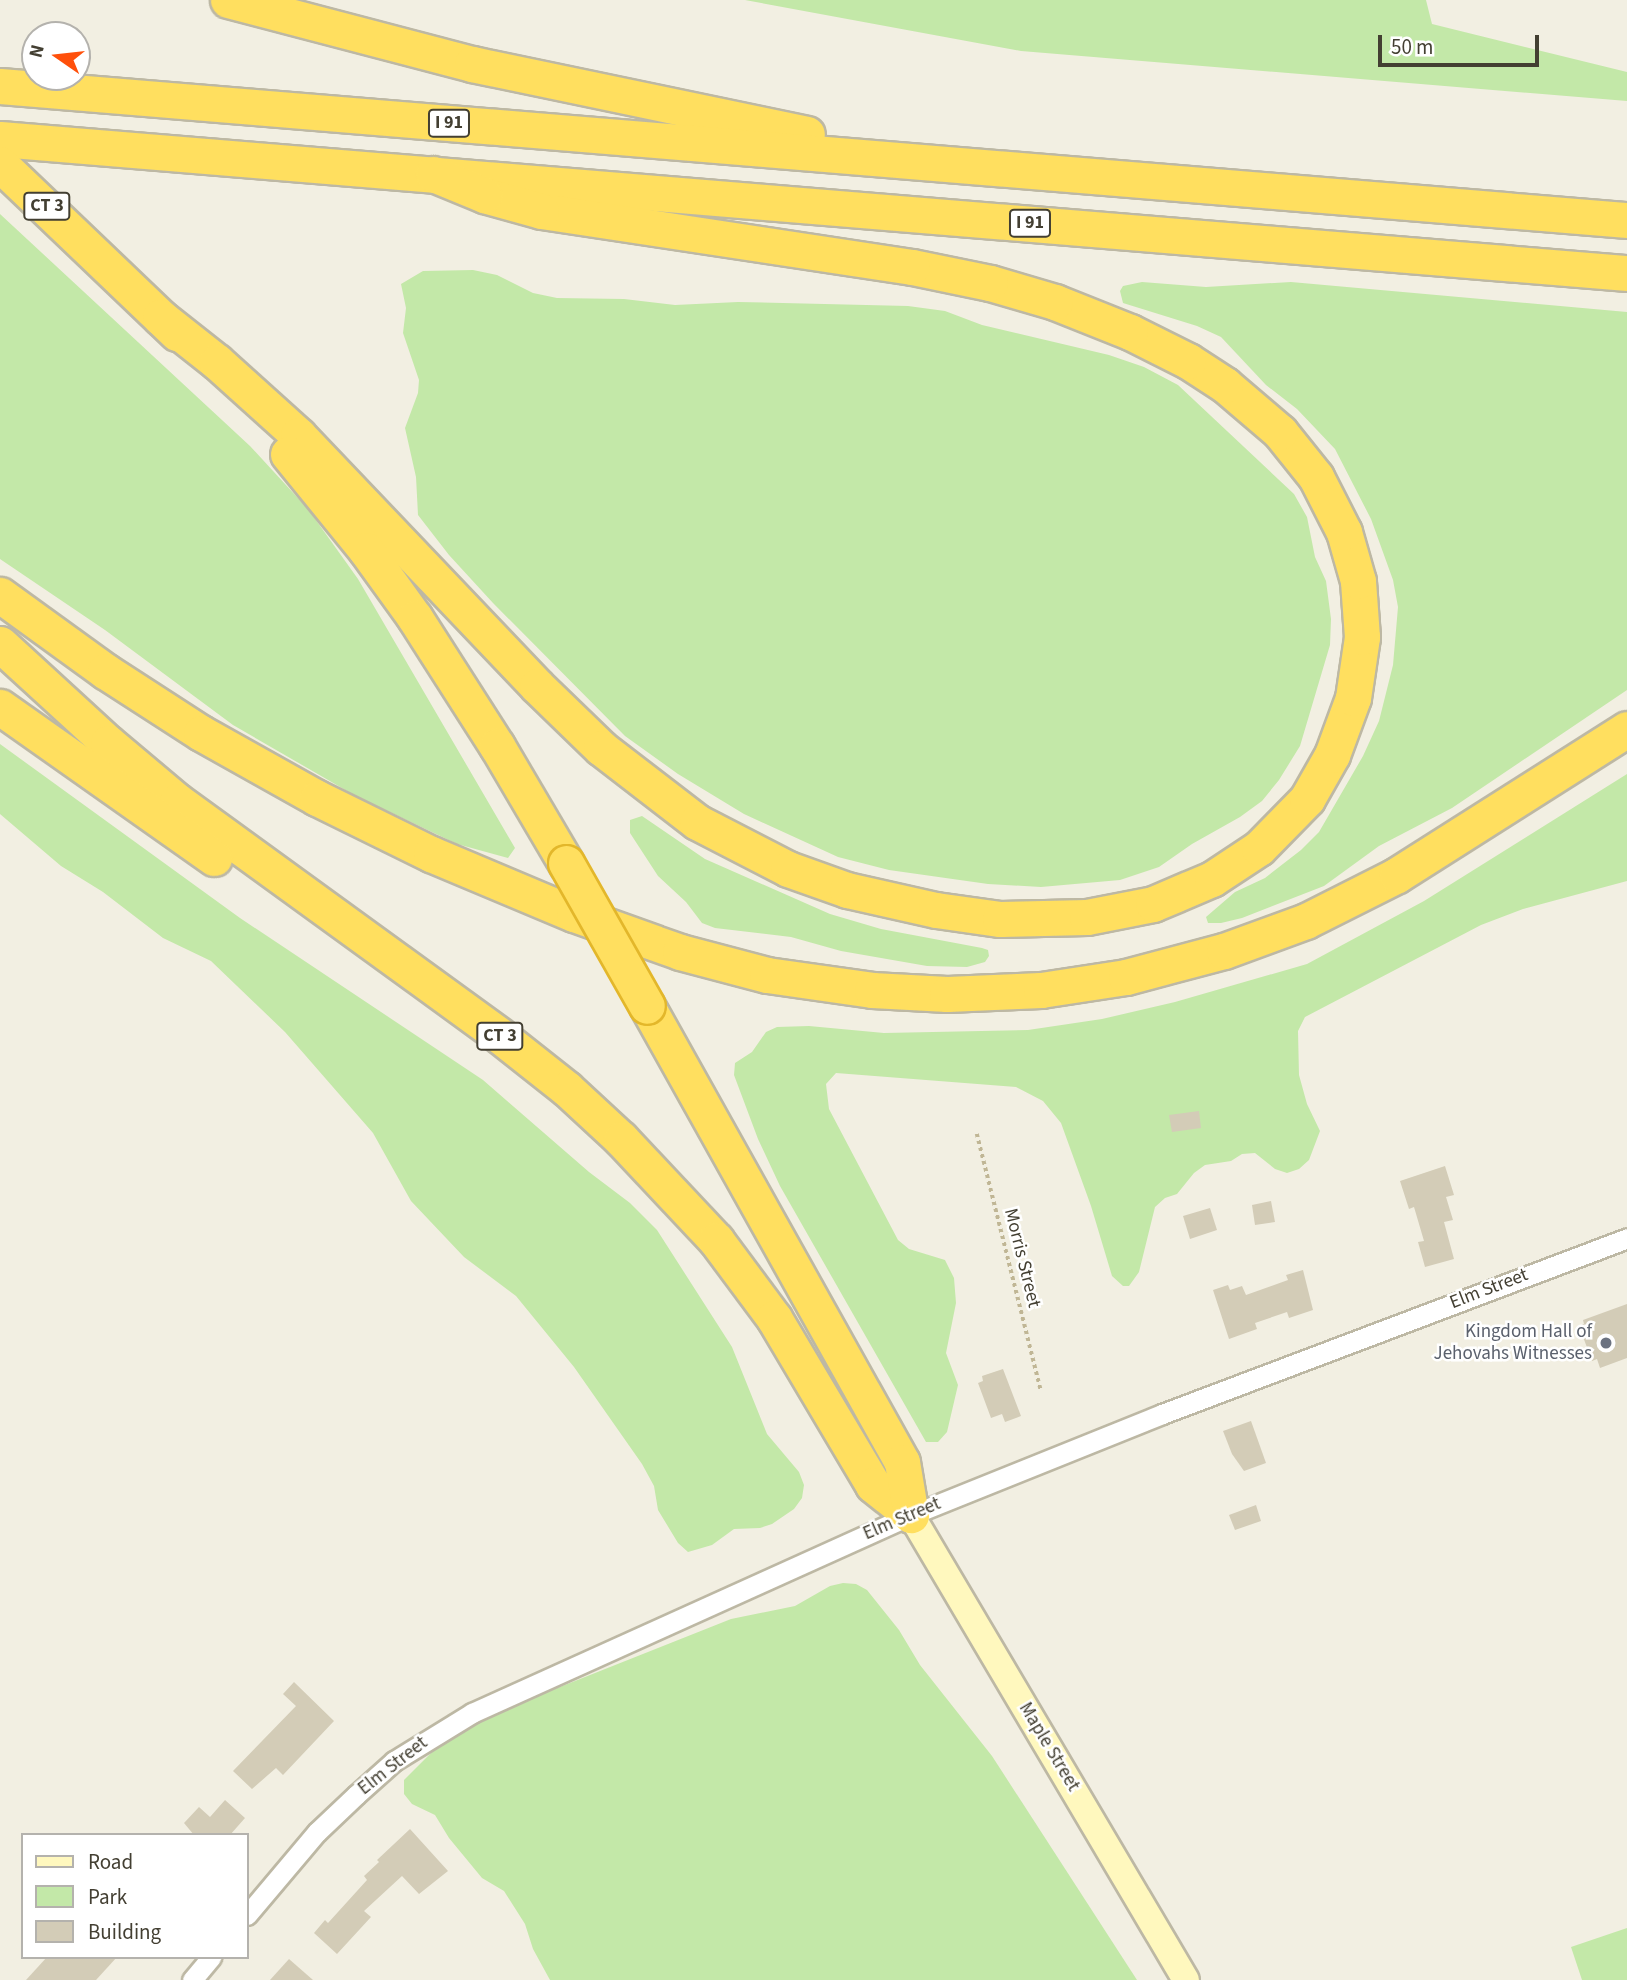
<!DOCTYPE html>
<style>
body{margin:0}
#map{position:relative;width:1627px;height:1980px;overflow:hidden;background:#f2efe2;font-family:"Source Sans 3",sans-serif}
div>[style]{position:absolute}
.green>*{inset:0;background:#c3e8a8}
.building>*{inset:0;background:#d3ccb7}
.path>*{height:3.5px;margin-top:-1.75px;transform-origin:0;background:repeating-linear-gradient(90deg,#c0b695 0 3.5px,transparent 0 7px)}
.roads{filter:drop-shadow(2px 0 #bdb8a4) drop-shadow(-2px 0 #bdb8a4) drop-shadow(0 2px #bdb8a4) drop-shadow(0 -2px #bdb8a4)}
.street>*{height:19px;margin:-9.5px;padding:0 9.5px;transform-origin:9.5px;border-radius:9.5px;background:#fff}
.secondary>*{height:26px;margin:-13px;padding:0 13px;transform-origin:13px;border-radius:13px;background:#fff8be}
.highway>*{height:35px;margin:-17.5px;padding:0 17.5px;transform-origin:17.5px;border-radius:17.5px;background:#ffdf5f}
.bridges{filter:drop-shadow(2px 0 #e3b72b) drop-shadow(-2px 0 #e3b72b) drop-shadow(0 2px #e3b72b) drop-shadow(0 -2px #e3b72b)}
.highway-bridge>*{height:35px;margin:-17.5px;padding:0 17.5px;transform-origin:17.5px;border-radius:17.5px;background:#ffdf5f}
.dots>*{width:19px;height:19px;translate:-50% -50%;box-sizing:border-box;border:4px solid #fff;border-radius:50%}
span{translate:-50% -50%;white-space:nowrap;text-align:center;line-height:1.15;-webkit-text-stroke:5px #fff;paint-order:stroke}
.shield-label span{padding:2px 5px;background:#fff;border:2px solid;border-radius:5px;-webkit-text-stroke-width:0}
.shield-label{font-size:18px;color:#433f32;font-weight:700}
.street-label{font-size:19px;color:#433f32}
.worship-label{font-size:19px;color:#5b616d}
.right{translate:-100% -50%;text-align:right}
.legend{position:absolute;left:21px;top:1833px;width:228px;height:126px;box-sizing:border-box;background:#fff;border:2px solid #b4b2ad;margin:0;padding:9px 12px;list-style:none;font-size:21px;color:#433f32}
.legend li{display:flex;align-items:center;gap:14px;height:35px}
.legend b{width:35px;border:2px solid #b4b2ad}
.north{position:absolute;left:21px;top:21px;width:70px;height:70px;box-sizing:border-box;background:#fff;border:2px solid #b4b2ad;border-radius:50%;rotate:284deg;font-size:19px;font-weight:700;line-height:28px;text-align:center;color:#433f32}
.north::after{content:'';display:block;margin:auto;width:24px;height:32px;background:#ff500b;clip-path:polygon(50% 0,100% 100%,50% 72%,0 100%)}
.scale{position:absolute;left:1378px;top:35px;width:161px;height:32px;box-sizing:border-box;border:4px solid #433f32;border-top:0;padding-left:9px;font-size:21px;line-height:24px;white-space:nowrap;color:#433f32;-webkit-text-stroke:5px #fff;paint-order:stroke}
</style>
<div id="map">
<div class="green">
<div style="clip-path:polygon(745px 0,1426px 0,1432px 24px,1627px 72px,1627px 101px,1021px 51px)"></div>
<div style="clip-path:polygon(0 214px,250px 446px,308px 509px,358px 579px,515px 848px,508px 858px,457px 844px,354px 795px,233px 725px,105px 630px,0 559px)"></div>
<div style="clip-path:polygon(473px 270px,497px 275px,533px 293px,557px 298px,624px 299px,675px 305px,738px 302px,908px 306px,945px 311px,982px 325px,1109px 355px,1144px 367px,1178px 385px,1294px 494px,1307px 517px,1315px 557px,1326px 581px,1331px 619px,1330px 645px,1300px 746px,1279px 780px,1262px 801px,1240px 817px,1192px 844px,1159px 867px,1120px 880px,1041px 887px,988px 884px,889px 870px,838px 857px,744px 814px,678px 774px,625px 736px,493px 603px,449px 555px,418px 515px,416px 477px,405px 428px,418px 393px,419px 380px,403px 333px,406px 308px,401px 284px,423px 271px)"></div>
<div style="clip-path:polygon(1142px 282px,1206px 287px,1291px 282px,1627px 312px,1627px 690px,1452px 808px,1379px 846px,1324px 886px,1242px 918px,1221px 923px,1208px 923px,1206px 917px,1235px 892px,1265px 878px,1301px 850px,1319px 832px,1363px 756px,1379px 721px,1393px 665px,1398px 607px,1393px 580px,1371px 519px,1335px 449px,1297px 409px,1266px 385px,1221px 337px,1197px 326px,1123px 303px,1120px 291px,1123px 286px)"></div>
<div style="clip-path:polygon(0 744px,240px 918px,483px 1080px,589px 1172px,630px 1203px,657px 1230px,732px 1347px,767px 1434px,799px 1472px,804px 1485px,802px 1498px,794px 1509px,772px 1524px,760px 1528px,734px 1529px,712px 1545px,688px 1552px,678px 1543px,658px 1510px,654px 1486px,642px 1464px,574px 1367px,516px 1296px,464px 1257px,411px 1201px,373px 1133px,285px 1032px,211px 961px,163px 938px,103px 892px,61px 866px,0 814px)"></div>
<div style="clip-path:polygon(1627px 774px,1627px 881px,1523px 909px,1481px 925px,1305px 1017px,1298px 1031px,1299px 1075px,1307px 1104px,1320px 1131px,1309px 1160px,1299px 1169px,1287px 1173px,1275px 1169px,1255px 1153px,1242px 1154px,1231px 1161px,1205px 1165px,1194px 1173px,1177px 1194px,1165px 1198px,1155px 1207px,1139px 1272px,1129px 1286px,1123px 1286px,1112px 1276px,1091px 1206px,1061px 1123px,1043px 1101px,1016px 1087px,836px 1073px,826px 1084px,829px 1109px,898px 1240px,909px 1249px,945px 1260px,954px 1278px,956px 1303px,946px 1353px,958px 1385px,947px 1432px,938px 1442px,926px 1442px,780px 1186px,758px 1139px,734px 1075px,735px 1063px,752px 1052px,766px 1032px,777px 1027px,809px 1026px,884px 1033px,1028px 1030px,1102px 1019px,1175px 1002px,1307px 964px,1424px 901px)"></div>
<div style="clip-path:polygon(642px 816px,705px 859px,830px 914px,881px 929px,982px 948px,988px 950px,989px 956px,985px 962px,967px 967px,927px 966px,841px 951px,791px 937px,715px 928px,702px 923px,686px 902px,658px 876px,630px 833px,630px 820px)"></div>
<div style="clip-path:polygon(843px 1583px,856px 1584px,867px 1590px,899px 1630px,920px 1665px,992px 1756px,1137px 1980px,550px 1980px,533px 1949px,525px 1924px,504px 1891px,482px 1878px,449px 1838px,435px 1815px,412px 1804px,404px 1794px,404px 1780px,441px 1743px,512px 1706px,731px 1619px,795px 1606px,830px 1586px)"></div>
<div style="clip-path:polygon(1627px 1928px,1627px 1980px,1582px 1980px,1571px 1947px)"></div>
</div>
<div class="building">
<div style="clip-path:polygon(1199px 1111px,1201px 1128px,1172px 1132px,1169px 1115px)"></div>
<div style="clip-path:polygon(1445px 1166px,1454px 1195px,1446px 1197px,1453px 1220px,1444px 1222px,1454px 1259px,1425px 1267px,1418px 1242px,1424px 1241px,1414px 1207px,1409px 1209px,1400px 1181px)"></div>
<div style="clip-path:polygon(1271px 1201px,1275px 1222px,1255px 1225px,1252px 1205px)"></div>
<div style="clip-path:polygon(1210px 1208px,1217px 1230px,1190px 1239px,1183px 1216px)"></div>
<div style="clip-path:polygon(1303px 1270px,1313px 1310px,1289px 1318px,1287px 1312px,1255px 1323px,1257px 1329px,1229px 1339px,1213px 1290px,1228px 1285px,1230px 1290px,1242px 1286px,1246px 1295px,1288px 1280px,1286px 1275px)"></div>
<div style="clip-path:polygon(1627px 1304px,1627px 1358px,1600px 1368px,1597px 1359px,1592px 1361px,1579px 1326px,1584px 1324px,1583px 1320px)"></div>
<div style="clip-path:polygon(1003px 1369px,1021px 1416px,1005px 1422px,1002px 1414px,991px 1418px,978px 1383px,983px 1381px,982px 1376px)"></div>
<div style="clip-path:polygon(1251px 1421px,1266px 1463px,1244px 1471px,1232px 1454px,1223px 1431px)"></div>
<div style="clip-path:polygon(1256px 1505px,1261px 1521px,1235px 1530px,1229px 1515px)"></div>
<div style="clip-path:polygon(294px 1682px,334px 1721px,283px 1775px,276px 1768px,252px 1789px,233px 1771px,296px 1706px,283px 1694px)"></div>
<div style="clip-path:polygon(225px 1800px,245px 1818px,230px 1835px,194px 1835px,184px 1823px,199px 1807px,210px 1817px)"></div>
<div style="clip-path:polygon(410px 1829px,448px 1871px,419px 1894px,402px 1876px,364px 1911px,371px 1917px,337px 1954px,314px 1933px,325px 1920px,328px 1923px,367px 1880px,364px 1876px,379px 1862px,377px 1860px)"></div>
<div style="clip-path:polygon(47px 1957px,117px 1957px,96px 1980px,26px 1980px)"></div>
<div style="clip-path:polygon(289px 1959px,313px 1980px,270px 1980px)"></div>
</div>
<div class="path">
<div style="left:977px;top:1134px;width:264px;rotate:76deg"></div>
</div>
<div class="roads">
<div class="street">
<div style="left:247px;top:1915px;width:109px;rotate:-49.9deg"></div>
<div style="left:317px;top:1832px;width:54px;rotate:-43.5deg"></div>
<div style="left:356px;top:1795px;width:51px;rotate:-41.8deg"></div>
<div style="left:394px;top:1761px;width:92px;rotate:-31.6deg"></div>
<div style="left:472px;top:1713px;width:482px;rotate:-24.3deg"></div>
<div style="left:911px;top:1515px;width:271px;rotate:-21.9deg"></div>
<div style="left:1162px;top:1414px;width:497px;rotate:-20.7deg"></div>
<div style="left:192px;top:1980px;width:30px;rotate:-50deg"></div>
</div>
<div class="secondary">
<div style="left:911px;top:1515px;width:540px;rotate:59.4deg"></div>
</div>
<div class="highway">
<div style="left:228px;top:0;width:252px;rotate:14.7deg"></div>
<div style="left:472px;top:64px;width:342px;rotate:11.8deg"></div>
<div style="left:0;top:86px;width:1633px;rotate:4.71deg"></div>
<div style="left:0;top:139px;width:1633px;rotate:4.71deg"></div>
<div style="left:0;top:164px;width:245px;rotate:43.7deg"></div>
<div style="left:160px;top:317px;width:73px;rotate:38.3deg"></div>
<div style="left:217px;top:362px;width:109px;rotate:42deg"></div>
<div style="left:298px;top:435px;width:347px;rotate:46.4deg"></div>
<div style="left:537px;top:686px;width:89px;rotate:44.1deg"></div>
<div style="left:601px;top:748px;width:121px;rotate:37.6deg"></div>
<div style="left:697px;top:822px;width:102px;rotate:27.3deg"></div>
<div style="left:788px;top:869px;width:63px;rotate:19.6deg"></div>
<div style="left:847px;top:890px;width:91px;rotate:12.7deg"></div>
<div style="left:936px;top:910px;width:65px;rotate:8deg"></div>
<div style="left:1000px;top:919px;width:87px;rotate:-1.3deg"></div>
<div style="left:1087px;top:917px;width:67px;rotate:-11.1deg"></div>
<div style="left:1153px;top:904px;width:64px;rotate:-23deg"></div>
<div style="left:1212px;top:879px;width:56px;rotate:-33.4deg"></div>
<div style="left:1259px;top:848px;width:69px;rotate:-45.6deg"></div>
<div style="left:1307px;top:799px;width:51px;rotate:-60.4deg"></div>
<div style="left:1332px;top:755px;width:61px;rotate:-69.8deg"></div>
<div style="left:1353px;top:698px;width:62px;rotate:-81.6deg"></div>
<div style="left:1362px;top:637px;width:56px;rotate:-94.1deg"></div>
<div style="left:1358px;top:581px;width:51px;rotate:-105.9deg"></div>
<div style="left:1344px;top:532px;width:62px;rotate:-117deg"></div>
<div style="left:1316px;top:477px;width:58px;rotate:-128.7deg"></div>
<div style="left:1280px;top:432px;width:72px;rotate:-139.5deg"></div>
<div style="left:1225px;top:385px;width:44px;rotate:-147deg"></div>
<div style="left:1188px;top:361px;width:65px;rotate:-153.4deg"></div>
<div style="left:1130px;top:332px;width:81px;rotate:-158.2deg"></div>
<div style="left:1055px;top:302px;width:68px;rotate:-163.7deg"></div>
<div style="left:990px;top:283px;width:80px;rotate:-168.4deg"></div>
<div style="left:912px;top:267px;width:375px;rotate:-171.4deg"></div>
<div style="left:541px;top:211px;width:59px;rotate:-164.3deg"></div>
<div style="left:484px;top:195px;width:55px;rotate:-157.6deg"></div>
<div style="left:288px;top:454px;width:124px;rotate:50.9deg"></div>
<div style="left:366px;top:550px;width:84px;rotate:54.2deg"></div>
<div style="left:415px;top:618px;width:152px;rotate:57.4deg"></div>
<div style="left:497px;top:746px;width:136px;rotate:59.5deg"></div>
<div style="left:0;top:595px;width:130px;rotate:35.9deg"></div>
<div style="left:105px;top:671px;width:114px;rotate:32.9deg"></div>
<div style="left:201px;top:733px;width:133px;rotate:29.3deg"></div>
<div style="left:317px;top:798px;width:127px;rotate:26.2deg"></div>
<div style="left:431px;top:854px;width:155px;rotate:22.8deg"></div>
<div style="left:574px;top:914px;width:113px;rotate:19.7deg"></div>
<div style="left:680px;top:952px;width:90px;rotate:14.8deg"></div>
<div style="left:767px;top:975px;width:106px;rotate:8.1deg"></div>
<div style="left:872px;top:990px;width:75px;rotate:3.1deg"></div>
<div style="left:947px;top:994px;width:94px;rotate:-2.4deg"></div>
<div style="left:1041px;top:990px;width:86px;rotate:-8.7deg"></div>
<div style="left:1126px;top:977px;width:101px;rotate:-14.9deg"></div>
<div style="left:1224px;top:951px;width:87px;rotate:-20.1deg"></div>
<div style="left:1306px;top:921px;width:102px;rotate:-26.8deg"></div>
<div style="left:1397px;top:875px;width:272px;rotate:-32.4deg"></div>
<div style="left:0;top:644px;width:147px;rotate:42.5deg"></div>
<div style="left:108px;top:743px;width:90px;rotate:40deg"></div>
<div style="left:177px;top:801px;width:399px;rotate:36deg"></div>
<div style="left:500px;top:1036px;width:85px;rotate:38.3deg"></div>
<div style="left:567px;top:1089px;width:74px;rotate:42.8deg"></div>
<div style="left:621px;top:1139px;width:139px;rotate:46.8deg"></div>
<div style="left:716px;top:1240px;width:97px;rotate:53.4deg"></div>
<div style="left:774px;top:1318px;width:194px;rotate:59.3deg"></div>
<div style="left:873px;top:1485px;width:48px;rotate:38.3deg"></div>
<div style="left:0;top:707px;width:262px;rotate:35.2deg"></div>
<div style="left:647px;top:1006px;width:522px;rotate:60.79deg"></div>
<div style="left:902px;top:1462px;width:54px;rotate:80.4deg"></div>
</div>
</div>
<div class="bridges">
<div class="highway-bridge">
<div style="left:566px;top:863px;width:164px;rotate:60.5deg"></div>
</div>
</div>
<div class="dots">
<div style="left:1606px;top:1343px;background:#6b7280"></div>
</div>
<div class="shield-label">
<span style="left:449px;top:123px">I 91</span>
<span style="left:47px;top:206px">CT 3</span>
<span style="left:1030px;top:223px">I 91</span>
<span style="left:500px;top:1036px">CT 3</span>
</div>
<div class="street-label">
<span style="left:1022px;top:1258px;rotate:76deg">Morris Street</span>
<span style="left:1489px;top:1289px;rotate:-21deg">Elm Street</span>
<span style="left:902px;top:1519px;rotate:-23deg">Elm Street</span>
<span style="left:1049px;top:1747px;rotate:59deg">Maple Street</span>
<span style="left:393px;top:1766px;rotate:-38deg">Elm Street</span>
</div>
<div class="worship-label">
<span class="right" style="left:1592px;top:1343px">Kingdom Hall of<br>Jehovahs Witnesses</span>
</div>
<ul class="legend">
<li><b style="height:9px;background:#fff8be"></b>Road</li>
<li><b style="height:19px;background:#c3e8a8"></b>Park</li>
<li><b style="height:19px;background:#d3ccb7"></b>Building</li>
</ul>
<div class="north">N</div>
<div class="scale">50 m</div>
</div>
